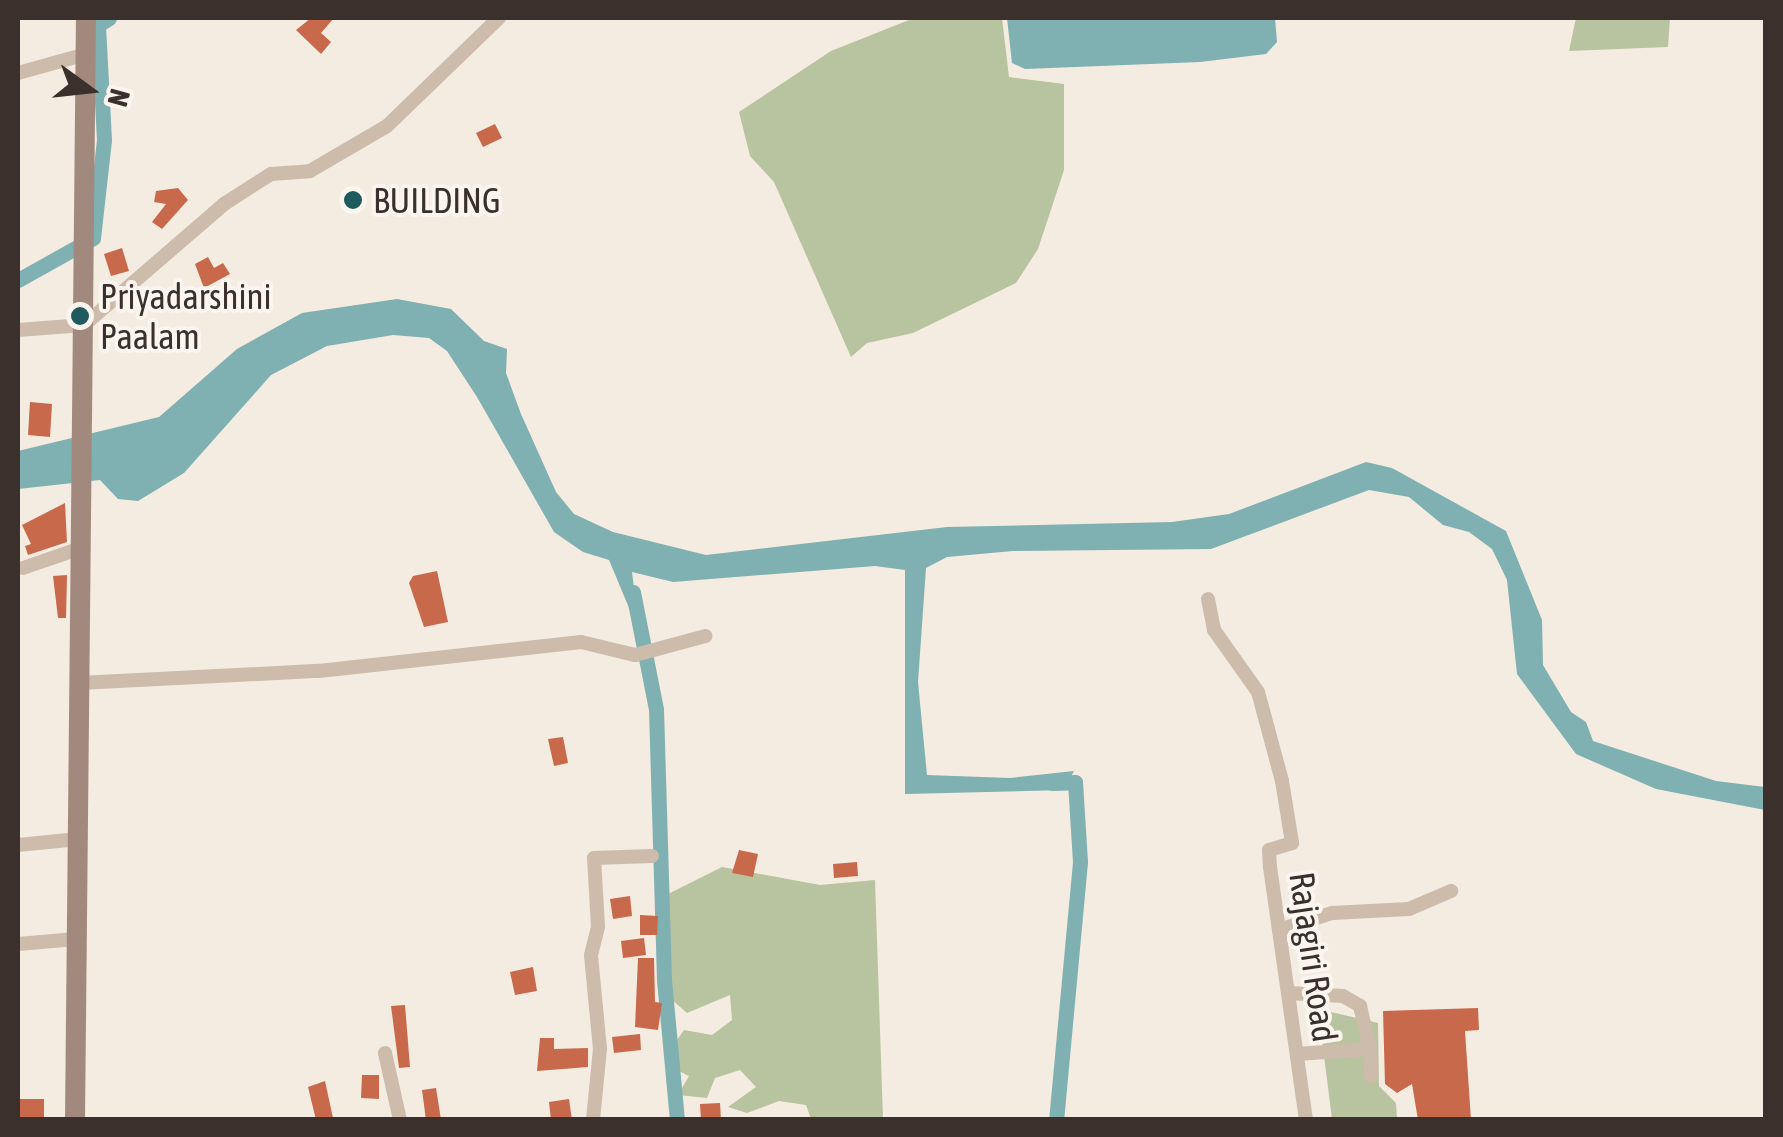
<!DOCTYPE html>
<style>
body{margin:0}
#map{position:relative;width:1783px;height:1137px;overflow:hidden;background:#f4ebe1;font-family:"Asap Condensed",sans-serif}
div>[style]{position:absolute}
.green>*{inset:0;background:#b8c4a0}
.water>*{inset:0;background:#7fb0b2}
.canal>*{height:15px;margin:-7.5px;padding:0 7.5px;transform-origin:7.5px;border-radius:7.5px;background:#7fb0b2}
.building>*{inset:0;background:#c8694b}
.minor>*{height:14px;margin:-7px;padding:0 7px;transform-origin:7px;border-radius:7px;background:#cdbbac}
.secondary>*{height:20px;margin:-10px;padding:0 10px;transform-origin:10px;border-radius:10px;background:#a18a7d}
.dots>*{width:28px;height:28px;translate:-50% -50%;box-sizing:border-box;border:5px solid #fbf5ee;border-radius:50%}
span{translate:-50% -50%;white-space:nowrap;text-align:center;line-height:1.15;-webkit-text-stroke:8px #fbf5ee;paint-order:stroke}
.poi-label{font-size:35px;color:#3b302b}
.left{translate:0 -50%;text-align:left}
.street-label{font-size:35px;color:#3b302b}
.frame{position:absolute;inset:0;border:20px solid #3b302b;pointer-events:none}
.north{position:absolute;left:40px;top:40px;width:100px;height:100px;-webkit-text-stroke:8px #fbf5ee;paint-order:stroke;rotate:105deg;font-size:28px;font-weight:700;line-height:40px;text-align:center;color:#3b302b}
.north::after{content:'';display:block;margin:auto;width:35px;height:45px;background:#3b302b;clip-path:polygon(50% 0,100% 100%,50% 72%,0 100%)}
</style>
<div id="map">
<div class="green">
<div style="clip-path:polygon(914px 18px,1002px 18px,1009px 77px,1064px 84px,1064px 170px,1038px 249px,1016px 283px,913px 333px,867px 343px,851px 357px,774px 182px,750px 156px,739px 112px,831px 51px)"></div>
<div style="clip-path:polygon(1576px 18px,1670px 18px,1668px 47px,1569px 51px)"></div>
<div style="clip-path:polygon(722px 867px,820px 885px,875px 880px,883px 1119px,811px 1119px,806px 1105px,779px 1101px,747px 1113px,728px 1107px,756px 1087px,740px 1070px,715px 1078px,707px 1098px,678px 1095px,689px 1076px,675px 1069px,672px 1047px,684px 1030px,712px 1035px,732px 1020px,730px 995px,687px 1013px,671px 999px,668px 894px)"></div>
<div style="clip-path:polygon(1318px 1009px,1378px 1023px,1379px 1086px,1396px 1103px,1397px 1119px,1332px 1119px)"></div>
</div>
<div class="water">
<div style="clip-path:polygon(1007px 18px,1275px 18px,1277px 42px,1266px 54px,1200px 62px,1025px 69px,1012px 63px)"></div>
<div style="clip-path:polygon(397px 299px,451px 309px,484px 341px,507px 349px,506px 373px,521px 414px,556px 492px,574px 514px,613px 532px,706px 555px,947px 527px,1172px 522px,1229px 514px,1366px 462px,1392px 468px,1506px 531px,1542px 620px,1543px 665px,1571px 712px,1586px 722px,1593px 741px,1716px 781px,1765px 787px,1765px 810px,1656px 789px,1576px 754px,1517px 674px,1507px 580px,1492px 549px,1469px 532px,1443px 525px,1409px 497px,1369px 490px,1211px 549px,1013px 551px,947px 557px,926px 568px,918px 682px,927px 775px,1010px 778px,1074px 771px,1064px 790px,905px 794px,905px 570px,875px 566px,673px 582px,632px 572px,640px 634px,609px 560px,583px 552px,554px 532px,477px 397px,447px 351px,429px 338px,393px 335px,327px 346px,271px 375px,184px 473px,138px 501px,118px 499px,100px 480px,18px 489px,18px 451px,159px 417px,237px 349px,302px 313px)"></div>
</div>
<div class="canal">
<div style="left:18px;top:280px;width:86px;rotate:-29.2deg"></div>
<div style="left:93px;top:238px;width:99px;rotate:-83.6deg"></div>
<div style="left:104px;top:140px;width:115px;rotate:-93deg"></div>
<div style="left:98px;top:25px;width:13px;rotate:-32deg"></div>
<div style="left:633px;top:592px;width:119px;rotate:78.9deg"></div>
<div style="left:656px;top:709px;width:271px;rotate:88.3deg"></div>
<div style="left:664px;top:980px;width:141px;rotate:84.7deg"></div>
<div style="left:1052px;top:783px;width:23px;rotate:-2deg"></div>
<div style="left:1075px;top:782px;width:80px;rotate:86.4deg"></div>
<div style="left:1080px;top:862px;width:259px;rotate:95.3deg"></div>
</div>
<div class="building">
<div style="clip-path:polygon(311px 18px,334px 18px,321px 33px,331px 42px,321px 54px,296px 30px)"></div>
<div style="clip-path:polygon(495px 124px,502px 138px,483px 147px,476px 133px)"></div>
<div style="clip-path:polygon(178px 188px,188px 200px,162px 229px,152px 222px,166px 204px,154px 202px,156px 191px)"></div>
<div style="clip-path:polygon(122px 248px,129px 271px,111px 276px,104px 254px)"></div>
<div style="clip-path:polygon(208px 257px,214px 268px,223px 263px,230px 274px,204px 288px,195px 264px)"></div>
<div style="clip-path:polygon(30px 402px,52px 404px,50px 437px,28px 435px)"></div>
<div style="clip-path:polygon(65px 503px,67px 542px,28px 555px,25px 546px,31px 544px,22px 525px)"></div>
<div style="clip-path:polygon(437px 571px,448px 622px,424px 627px,409px 583px,413px 576px)"></div>
<div style="clip-path:polygon(67px 575px,66px 618px,58px 618px,53px 576px)"></div>
<div style="clip-path:polygon(563px 737px,568px 763px,554px 766px,548px 739px)"></div>
<div style="clip-path:polygon(739px 850px,758px 854px,753px 877px,732px 873px)"></div>
<div style="clip-path:polygon(857px 862px,858px 876px,834px 878px,833px 864px)"></div>
<div style="clip-path:polygon(630px 896px,632px 916px,613px 919px,610px 899px)"></div>
<div style="clip-path:polygon(640px 915px,658px 916px,657px 935px,640px 935px)"></div>
<div style="clip-path:polygon(644px 938px,646px 955px,623px 958px,621px 941px)"></div>
<div style="clip-path:polygon(638px 958px,654px 958px,655px 1002px,662px 1003px,658px 1030px,635px 1027px)"></div>
<div style="clip-path:polygon(533px 967px,537px 991px,515px 995px,510px 972px)"></div>
<div style="clip-path:polygon(405px 1005px,410px 1067px,399px 1068px,391px 1006px)"></div>
<div style="clip-path:polygon(1478px 1008px,1479px 1030px,1465px 1031px,1471px 1120px,1418px 1120px,1412px 1084px,1397px 1093px,1385px 1084px,1383px 1011px)"></div>
<div style="clip-path:polygon(640px 1034px,641px 1050px,614px 1053px,612px 1037px)"></div>
<div style="clip-path:polygon(540px 1038px,554px 1038px,554px 1049px,588px 1048px,588px 1067px,537px 1071px)"></div>
<div style="clip-path:polygon(362px 1075px,379px 1075px,379px 1099px,361px 1098px)"></div>
<div style="clip-path:polygon(325px 1081px,333px 1118px,316px 1120px,308px 1087px)"></div>
<div style="clip-path:polygon(436px 1088px,441px 1120px,426px 1120px,422px 1090px)"></div>
<div style="clip-path:polygon(18px 1099px,44px 1099px,44px 1120px,18px 1120px)"></div>
<div style="clip-path:polygon(569px 1099px,572px 1120px,551px 1120px,549px 1102px)"></div>
<div style="clip-path:polygon(720px 1103px,721px 1120px,701px 1120px,700px 1104px)"></div>
</div>
<div class="minor">
<div style="left:18px;top:73px;width:71px;rotate:-15.6deg"></div>
<div style="left:18px;top:330px;width:66px;rotate:-4.3deg"></div>
<div style="left:84px;top:325px;width:185px;rotate:-40.8deg"></div>
<div style="left:224px;top:204px;width:56px;rotate:-32.6deg"></div>
<div style="left:271px;top:174px;width:39px;rotate:-4deg"></div>
<div style="left:310px;top:171px;width:89px;rotate:-30.3deg"></div>
<div style="left:387px;top:126px;width:156px;rotate:-44deg"></div>
<div style="left:23px;top:568px;width:61px;rotate:-19deg"></div>
<div style="left:1208px;top:599px;width:32px;rotate:79deg"></div>
<div style="left:1214px;top:630px;width:76px;rotate:54.6deg"></div>
<div style="left:1258px;top:692px;width:92px;rotate:74.9deg"></div>
<div style="left:1282px;top:781px;width:63px;rotate:80.8deg"></div>
<div style="left:1292px;top:843px;width:24px;rotate:163deg"></div>
<div style="left:1269px;top:850px;width:17px;rotate:87deg"></div>
<div style="left:1270px;top:867px;width:256px;rotate:81.9deg"></div>
<div style="left:79px;top:683px;width:240px;rotate:-2.9deg"></div>
<div style="left:319px;top:671px;width:264px;rotate:-6.3deg"></div>
<div style="left:581px;top:642px;width:56px;rotate:13.5deg"></div>
<div style="left:635px;top:655px;width:73px;rotate:-15deg"></div>
<div style="left:18px;top:845px;width:61px;rotate:-5.6deg"></div>
<div style="left:1279px;top:930px;width:56px;rotate:-17.8deg"></div>
<div style="left:1332px;top:913px;width:77px;rotate:-3deg"></div>
<div style="left:1409px;top:909px;width:46px;rotate:-23.2deg"></div>
<div style="left:18px;top:944px;width:58px;rotate:-4.9deg"></div>
<div style="left:1288px;top:993px;width:55px;rotate:3.1deg"></div>
<div style="left:1343px;top:996px;width:20px;rotate:30deg"></div>
<div style="left:1360px;top:1006px;width:44px;rotate:76.9deg"></div>
<div style="left:385px;top:1053px;width:69px;rotate:77.4deg"></div>
<div style="left:1297px;top:1054px;width:73px;rotate:-3.9deg"></div>
<div style="left:1370px;top:1049px;width:27px;rotate:88deg"></div>
<div style="left:593px;top:1120px;width:71px;rotate:-84.4deg"></div>
<div style="left:600px;top:1049px;width:94px;rotate:-95.5deg"></div>
<div style="left:591px;top:955px;width:29px;rotate:-76deg"></div>
<div style="left:598px;top:927px;width:69px;rotate:-93.3deg"></div>
<div style="left:594px;top:858px;width:58px;rotate:-2deg"></div>
</div>
<div class="secondary">
<div style="left:75px;top:1120px;width:1102px;rotate:-89.43deg"></div>
</div>
<div class="dots">
<div style="left:353px;top:200px;background:#1f5a5e"></div>
<div style="left:80px;top:316px;background:#1f5a5e"></div>
</div>
<div class="poi-label">
<span class="left" style="left:373px;top:200px">BUILDING</span>
<span class="left" style="left:100px;top:316px">Priyadarshini<br>Paalam</span>
</div>
<div class="street-label">
<span style="left:1314px;top:957px;rotate:82deg">Rajagiri Road</span>
</div>
<div class="frame"></div>
<div class="north">N</div>
</div>
